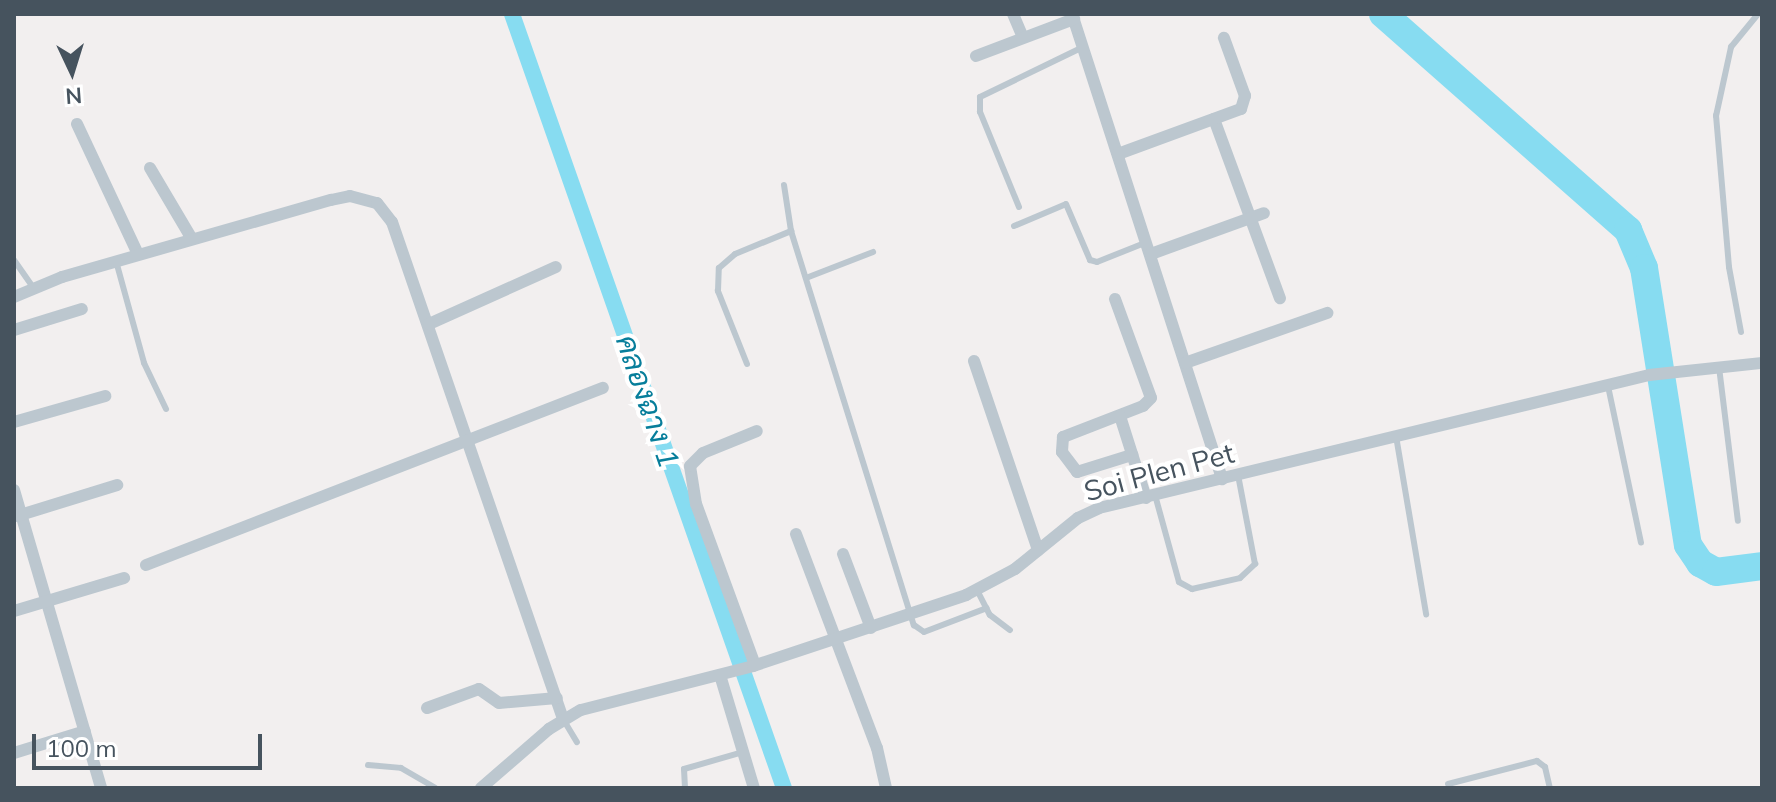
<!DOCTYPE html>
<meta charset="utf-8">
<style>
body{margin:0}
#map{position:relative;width:1776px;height:802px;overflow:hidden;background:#f2efef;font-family:Mulish,Sarabun,sans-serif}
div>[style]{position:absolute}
.canal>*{height:16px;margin:-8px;padding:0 8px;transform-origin:8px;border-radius:8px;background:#87dcf1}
.river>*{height:28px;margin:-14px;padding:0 14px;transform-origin:14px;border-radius:14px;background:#87dcf1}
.service>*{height:6px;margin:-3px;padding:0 3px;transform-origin:3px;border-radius:3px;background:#bcc7cf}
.minor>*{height:12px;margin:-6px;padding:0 6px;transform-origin:6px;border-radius:6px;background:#bcc7cf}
span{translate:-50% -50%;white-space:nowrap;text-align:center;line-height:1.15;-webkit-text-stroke:8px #fff;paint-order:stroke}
.street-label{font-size:28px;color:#46535e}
.water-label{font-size:30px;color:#077e9b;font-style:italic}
.frame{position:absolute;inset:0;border:16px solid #46535e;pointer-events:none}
.north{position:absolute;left:32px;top:32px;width:80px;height:80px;-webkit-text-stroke:6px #fff;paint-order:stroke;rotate:176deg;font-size:22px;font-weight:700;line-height:32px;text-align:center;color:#46535e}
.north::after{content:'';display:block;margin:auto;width:28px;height:36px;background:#46535e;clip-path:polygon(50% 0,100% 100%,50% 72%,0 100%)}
.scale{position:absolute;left:32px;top:734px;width:230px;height:36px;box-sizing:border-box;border:4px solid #46535e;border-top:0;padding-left:10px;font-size:24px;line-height:28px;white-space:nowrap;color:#46535e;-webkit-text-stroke:6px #fff;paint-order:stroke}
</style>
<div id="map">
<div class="canal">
<div style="left:512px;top:14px;width:820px;rotate:70.64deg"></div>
</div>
<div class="river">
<div style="left:1383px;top:14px;width:327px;rotate:41.4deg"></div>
<div style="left:1628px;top:230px;width:41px;rotate:67.2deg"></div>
<div style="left:1644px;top:268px;width:280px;rotate:81deg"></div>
<div style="left:1688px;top:545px;width:22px;rotate:56deg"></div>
<div style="left:1700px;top:563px;width:18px;rotate:29deg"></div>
<div style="left:1716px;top:572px;width:46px;rotate:-7.4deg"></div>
</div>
<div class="service">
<div style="left:784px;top:185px;width:47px;rotate:81.3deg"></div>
<div style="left:791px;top:231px;width:413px;rotate:72.7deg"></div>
<div style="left:914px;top:625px;width:12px;rotate:35deg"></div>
<div style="left:924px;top:632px;width:67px;rotate:-20.9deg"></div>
<div style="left:1019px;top:207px;width:103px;rotate:-112.3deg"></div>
<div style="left:980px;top:112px;width:15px;rotate:-90deg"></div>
<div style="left:980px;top:97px;width:114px;rotate:-25.9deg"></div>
<div style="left:1014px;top:226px;width:56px;rotate:-22.9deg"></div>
<div style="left:1066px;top:204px;width:61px;rotate:66.8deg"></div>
<div style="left:1090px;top:260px;width:7px;rotate:16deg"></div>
<div style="left:1097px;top:262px;width:54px;rotate:-21.8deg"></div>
<div style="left:14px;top:260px;width:35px;rotate:55deg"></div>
<div style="left:116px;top:261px;width:106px;rotate:74.6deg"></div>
<div style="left:144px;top:363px;width:51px;rotate:64.4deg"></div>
<div style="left:806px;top:278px;width:72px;rotate:-21.2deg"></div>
<div style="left:1741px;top:332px;width:66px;rotate:-100.5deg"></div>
<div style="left:1729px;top:267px;width:152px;rotate:-94.9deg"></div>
<div style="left:1716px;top:116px;width:71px;rotate:-77.7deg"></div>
<div style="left:1731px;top:47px;width:43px;rotate:-50.7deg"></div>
<div style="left:747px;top:364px;width:79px;rotate:-111.7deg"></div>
<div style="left:718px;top:291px;width:23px;rotate:-88deg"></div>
<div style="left:719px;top:268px;width:21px;rotate:-41deg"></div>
<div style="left:735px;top:254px;width:61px;rotate:-22.3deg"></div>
<div style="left:1719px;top:367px;width:155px;rotate:83deg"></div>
<div style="left:1608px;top:386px;width:160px;rotate:78.1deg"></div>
<div style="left:1396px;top:436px;width:181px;rotate:80.4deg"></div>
<div style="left:1155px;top:495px;width:90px;rotate:74.6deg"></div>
<div style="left:1179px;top:582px;width:15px;rotate:28deg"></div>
<div style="left:1192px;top:589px;width:49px;rotate:-12.9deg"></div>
<div style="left:1240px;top:578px;width:21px;rotate:-43deg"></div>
<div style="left:1255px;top:564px;width:91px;rotate:-100.8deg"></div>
<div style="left:977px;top:590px;width:28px;rotate:63deg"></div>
<div style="left:990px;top:615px;width:25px;rotate:37deg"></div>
<div style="left:563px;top:719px;width:27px;rotate:59deg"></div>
<div style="left:368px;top:765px;width:33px;rotate:5deg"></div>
<div style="left:401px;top:768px;width:39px;rotate:30deg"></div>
<div style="left:1448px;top:784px;width:92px;rotate:-14.5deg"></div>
<div style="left:1537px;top:761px;width:10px;rotate:37deg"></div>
<div style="left:1545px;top:767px;width:22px;rotate:77deg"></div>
<div style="left:685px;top:788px;width:19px;rotate:-93deg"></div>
<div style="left:684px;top:769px;width:61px;rotate:-16.1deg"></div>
</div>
<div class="minor">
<div style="left:1013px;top:14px;width:25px;rotate:67deg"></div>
<div style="left:1072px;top:14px;width:489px;rotate:72.1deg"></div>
<div style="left:976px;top:56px;width:105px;rotate:-20.7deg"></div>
<div style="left:1214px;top:119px;width:191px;rotate:69.8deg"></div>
<div style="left:77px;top:124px;width:144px;rotate:64.9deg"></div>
<div style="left:1118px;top:154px;width:131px;rotate:-20.1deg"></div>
<div style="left:1241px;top:109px;width:14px;rotate:-73deg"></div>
<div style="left:1245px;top:96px;width:62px;rotate:-109.9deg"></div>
<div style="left:150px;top:168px;width:82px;rotate:59.4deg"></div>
<div style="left:1151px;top:254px;width:120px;rotate:-19.9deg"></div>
<div style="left:14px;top:297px;width:52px;rotate:-22.6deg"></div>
<div style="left:62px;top:277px;width:280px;rotate:-16deg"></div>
<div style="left:331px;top:200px;width:19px;rotate:-12deg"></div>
<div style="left:350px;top:196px;width:28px;rotate:15deg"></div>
<div style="left:377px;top:203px;width:24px;rotate:52deg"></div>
<div style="left:392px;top:222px;width:526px;rotate:71.01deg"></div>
<div style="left:1115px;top:299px;width:105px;rotate:70deg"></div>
<div style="left:1151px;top:398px;width:11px;rotate:135deg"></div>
<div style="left:1143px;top:406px;width:86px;rotate:158.8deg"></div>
<div style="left:1063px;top:437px;width:15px;rotate:94deg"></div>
<div style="left:1062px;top:452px;width:25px;rotate:53deg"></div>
<div style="left:1077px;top:472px;width:58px;rotate:-17.2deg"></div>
<div style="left:429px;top:324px;width:139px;rotate:-24.2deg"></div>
<div style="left:14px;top:330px;width:71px;rotate:-17.2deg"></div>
<div style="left:974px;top:361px;width:200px;rotate:71.3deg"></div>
<div style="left:1185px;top:363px;width:151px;rotate:-19.4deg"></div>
<div style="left:1120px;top:416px;width:86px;rotate:72.4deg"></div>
<div style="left:14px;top:422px;width:95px;rotate:-15.9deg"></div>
<div style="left:14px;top:490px;width:310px;rotate:73.7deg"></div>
<div style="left:17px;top:516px;width:105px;rotate:-17.2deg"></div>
<div style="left:796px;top:534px;width:229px;rotate:69.3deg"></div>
<div style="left:877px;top:748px;width:41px;rotate:77.3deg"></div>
<div style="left:843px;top:554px;width:79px;rotate:69.3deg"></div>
<div style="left:146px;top:565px;width:490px;rotate:-21.2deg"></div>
<div style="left:14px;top:611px;width:115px;rotate:-16.7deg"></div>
<div style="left:755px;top:665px;width:171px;rotate:-110.1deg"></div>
<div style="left:696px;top:504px;width:38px;rotate:-99deg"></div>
<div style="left:690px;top:466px;width:18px;rotate:-45deg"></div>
<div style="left:703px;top:453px;width:58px;rotate:-22.2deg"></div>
<div style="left:720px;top:675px;width:118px;rotate:73.3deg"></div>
<div style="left:427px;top:708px;width:55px;rotate:-20.1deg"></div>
<div style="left:479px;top:689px;width:24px;rotate:35deg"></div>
<div style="left:499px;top:703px;width:58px;rotate:-4.9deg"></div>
<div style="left:14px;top:753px;width:74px;rotate:-17.2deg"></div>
<div style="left:481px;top:788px;width:90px;rotate:-40.9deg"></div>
<div style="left:549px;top:729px;width:37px;rotate:-31deg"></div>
<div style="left:581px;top:710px;width:178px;rotate:-14.3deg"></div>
<div style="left:753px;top:666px;width:225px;rotate:-18.4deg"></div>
<div style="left:966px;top:595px;width:55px;rotate:-28deg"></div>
<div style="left:1015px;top:569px;width:81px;rotate:-39deg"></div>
<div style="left:1078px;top:518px;width:23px;rotate:-25deg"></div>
<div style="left:1099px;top:508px;width:566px;rotate:-13.59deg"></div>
<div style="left:1649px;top:375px;width:114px;rotate:-6.1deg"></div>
</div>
<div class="street-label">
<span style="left:1159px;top:472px;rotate:-15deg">Soi Plen Pet</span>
</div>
<div class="water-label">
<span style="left:648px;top:401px;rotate:71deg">คลองฉาง 1</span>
</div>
<div class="frame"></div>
<div class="north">N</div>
<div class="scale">100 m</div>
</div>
